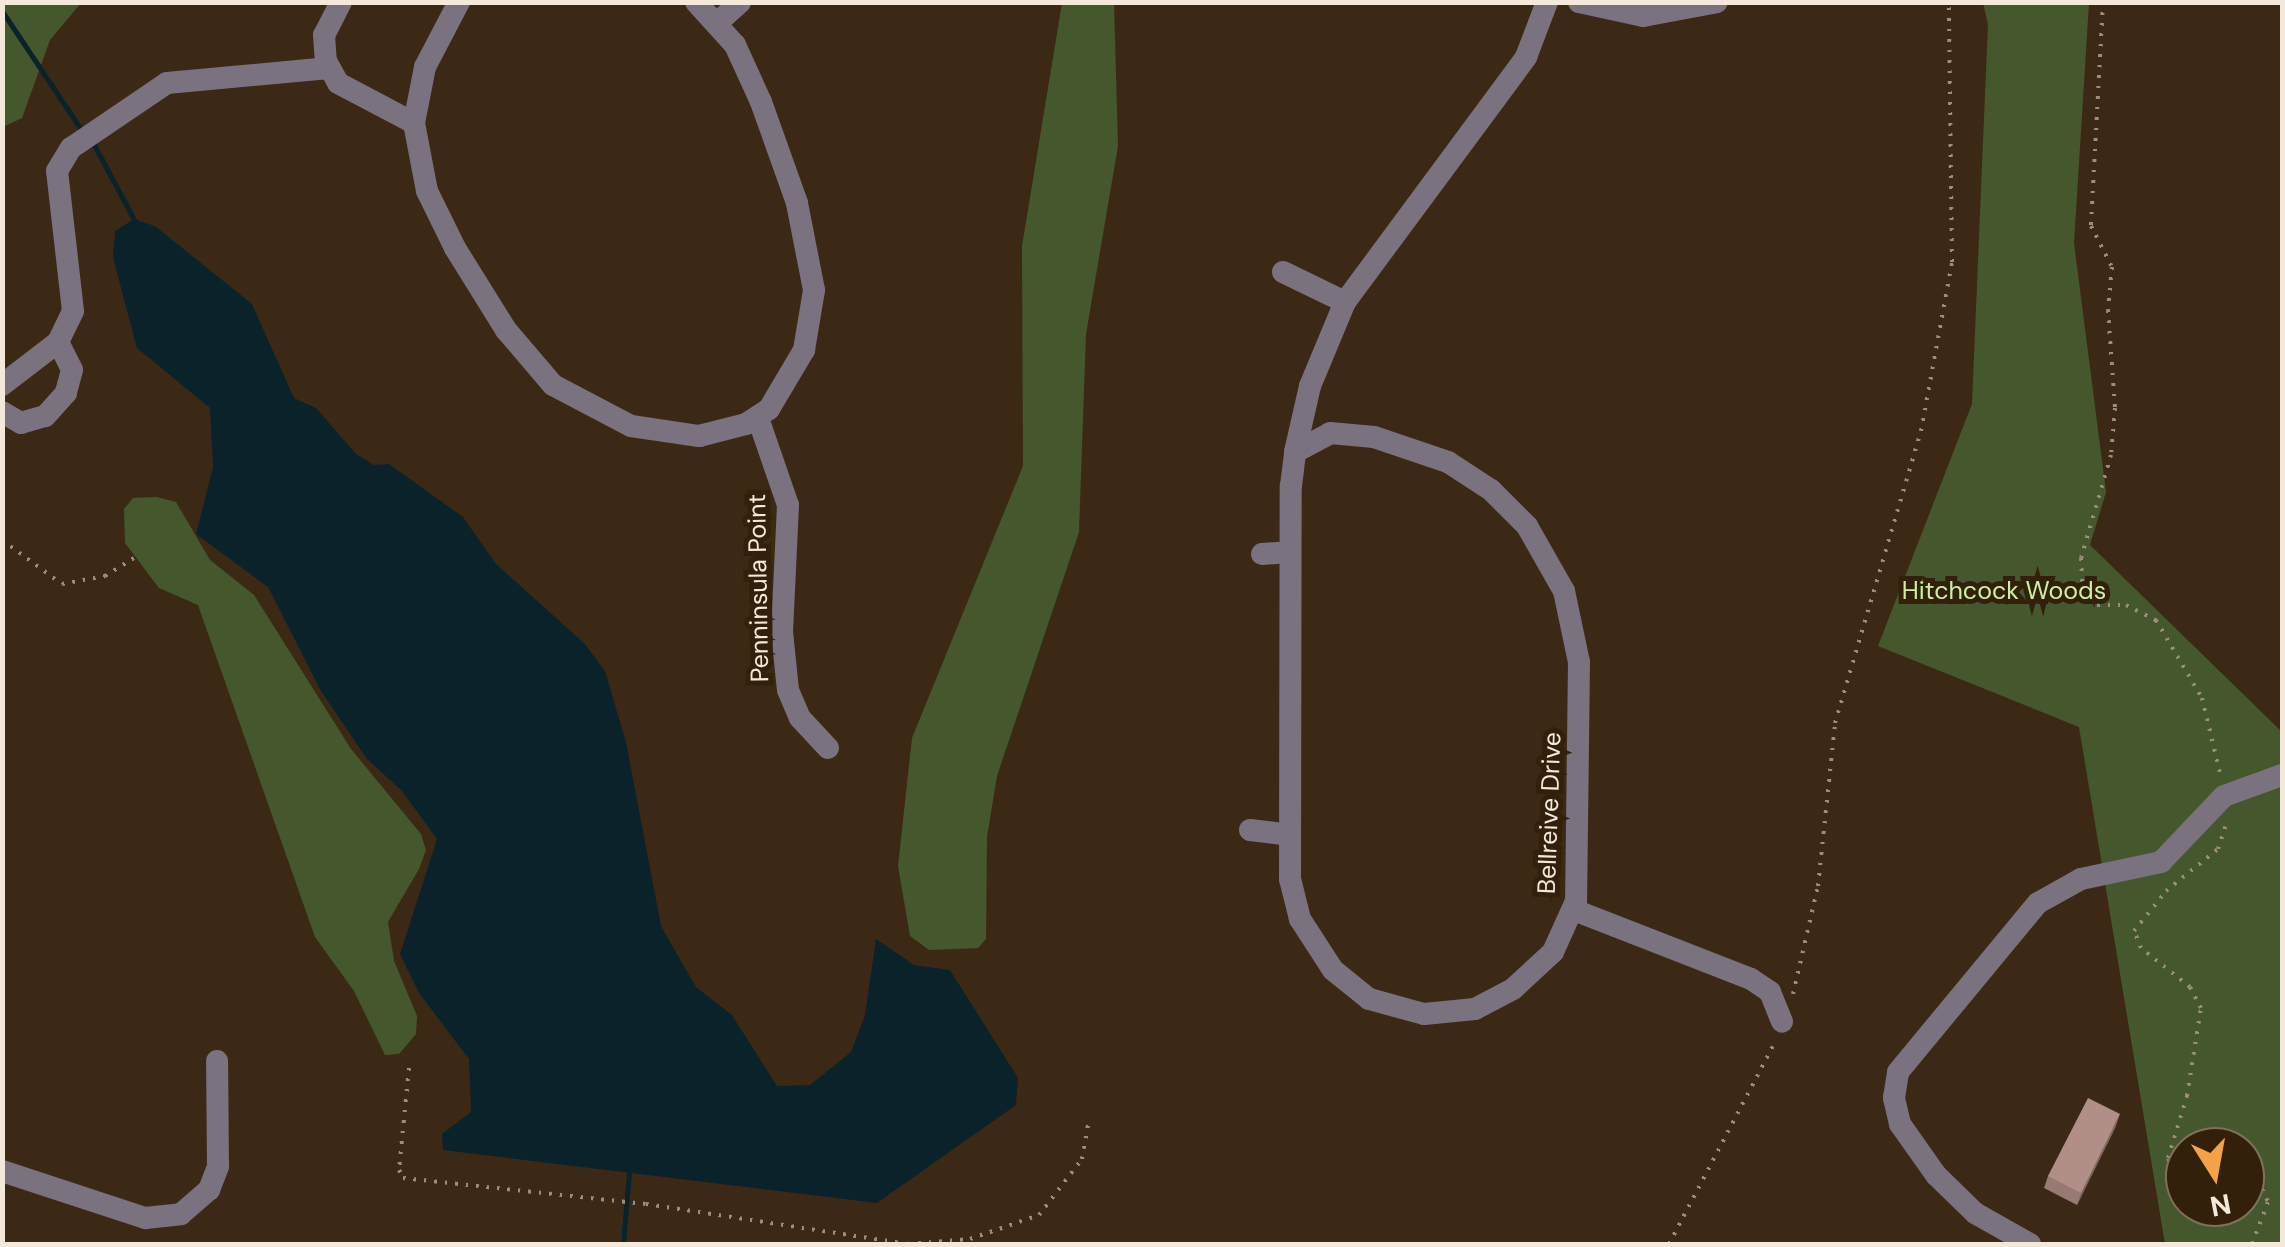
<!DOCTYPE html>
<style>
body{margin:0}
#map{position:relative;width:2285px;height:1247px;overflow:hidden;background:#3c2915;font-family:"DM Sans",sans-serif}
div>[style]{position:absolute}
.green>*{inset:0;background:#45582d}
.water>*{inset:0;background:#0a232a}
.stream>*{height:5px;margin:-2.5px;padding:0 2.5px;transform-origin:2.5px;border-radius:2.5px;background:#0a232a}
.path>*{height:4px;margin-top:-2px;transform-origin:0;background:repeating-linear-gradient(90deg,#9c8d7d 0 2.5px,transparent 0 10.5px)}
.minor>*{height:22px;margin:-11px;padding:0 11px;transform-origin:11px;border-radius:11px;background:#7a727e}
.wall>*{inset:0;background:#987a75}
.shaded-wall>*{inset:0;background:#7c635f}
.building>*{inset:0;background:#b18e88}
span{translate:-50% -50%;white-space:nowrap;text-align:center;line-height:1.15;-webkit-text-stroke:10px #32200b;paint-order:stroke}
.street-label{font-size:25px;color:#f4e8db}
.park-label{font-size:25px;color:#cbf1a0}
.frame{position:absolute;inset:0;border:5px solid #f4e8db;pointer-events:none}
.north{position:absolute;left:2165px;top:1127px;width:100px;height:100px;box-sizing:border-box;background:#32200b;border:2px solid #80705e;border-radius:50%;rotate:169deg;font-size:28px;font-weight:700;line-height:40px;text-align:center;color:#f4e8db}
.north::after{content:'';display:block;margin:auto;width:35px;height:45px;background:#f4a344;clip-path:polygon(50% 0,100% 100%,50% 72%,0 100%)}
</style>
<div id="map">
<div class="green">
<div style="clip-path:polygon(3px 2px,81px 3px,50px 40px,22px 118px,3px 127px)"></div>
<div style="clip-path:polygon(1062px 3px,1114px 3px,1118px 146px,1086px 334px,1079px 532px,997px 776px,987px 837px,986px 939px,978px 948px,929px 950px,910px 936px,898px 866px,912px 738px,1023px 466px,1022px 246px)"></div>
<div style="clip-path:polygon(evenodd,1983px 3px,2089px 3px,2074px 243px,2106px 492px,2090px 545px,2282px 732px,2282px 1244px,2165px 1244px,2079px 727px,1878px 646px,1972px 404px,1988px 24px,1983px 3px,2185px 1147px,2245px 1147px,2245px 1207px,2185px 1207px,2185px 1147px)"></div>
<div style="clip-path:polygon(157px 497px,176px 502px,210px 560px,254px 595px,351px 749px,421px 834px,426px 850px,419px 869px,388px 922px,394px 961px,417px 1016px,416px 1034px,399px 1054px,385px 1055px,354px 991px,315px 937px,198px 605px,159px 588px,125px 543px,124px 509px,133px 498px)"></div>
</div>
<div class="water">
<div style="clip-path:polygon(134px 219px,155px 226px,252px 304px,294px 398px,316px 408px,356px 454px,374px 465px,389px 464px,463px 517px,496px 564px,585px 644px,605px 671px,626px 742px,661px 926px,696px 987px,732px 1015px,777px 1086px,810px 1085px,851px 1052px,865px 1015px,876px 939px,914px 965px,950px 970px,1018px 1078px,1016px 1105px,877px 1203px,443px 1150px,442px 1134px,471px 1112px,469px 1059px,419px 993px,400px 954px,437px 839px,402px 791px,367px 759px,321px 691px,268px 587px,196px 534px,213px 467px,210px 408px,137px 348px,113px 258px,115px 231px)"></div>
</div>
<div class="stream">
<div style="left:2px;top:11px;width:148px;rotate:56.3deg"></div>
<div style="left:92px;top:141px;width:93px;rotate:61.8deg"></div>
<div style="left:623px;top:1244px;width:71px;rotate:-85.2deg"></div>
</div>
<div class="path">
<div style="left:2103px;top:2px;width:224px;rotate:93.1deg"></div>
<div style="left:2091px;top:226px;width:46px;rotate:62.9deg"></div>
<div style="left:2112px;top:267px;width:43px;rotate:95.3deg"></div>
<div style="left:2108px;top:310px;width:98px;rotate:85.9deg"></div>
<div style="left:2115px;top:408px;width:47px;rotate:94.9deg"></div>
<div style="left:2111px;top:455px;width:107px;rotate:106.2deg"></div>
<div style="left:2081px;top:558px;width:34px;rotate:87deg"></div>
<div style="left:2083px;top:592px;width:19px;rotate:43deg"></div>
<div style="left:2097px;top:605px;width:29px"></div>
<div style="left:2126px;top:605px;width:34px;rotate:27deg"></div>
<div style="left:2156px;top:620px;width:91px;rotate:59.5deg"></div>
<div style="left:2202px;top:698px;width:81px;rotate:76.5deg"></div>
<div style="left:2px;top:540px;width:74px;rotate:36.3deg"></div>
<div style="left:62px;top:584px;width:44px;rotate:-10.5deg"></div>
<div style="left:105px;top:576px;width:34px;rotate:-32deg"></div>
<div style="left:1793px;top:994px;width:111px;rotate:-77deg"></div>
<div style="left:1818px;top:886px;width:164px;rotate:-84deg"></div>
<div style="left:1835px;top:723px;width:304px;rotate:-73.6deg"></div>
<div style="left:1921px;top:431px;width:172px;rotate:-79.6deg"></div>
<div style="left:1952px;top:262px;width:260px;rotate:-90.7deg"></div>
<div style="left:409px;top:1068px;width:102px;rotate:95.6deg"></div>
<div style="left:399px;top:1170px;width:9px;rotate:63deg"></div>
<div style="left:403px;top:1178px;width:244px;rotate:6.1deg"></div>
<div style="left:646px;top:1204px;width:265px;rotate:8.7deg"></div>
<div style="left:908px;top:1244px;width:62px;rotate:-4.6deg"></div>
<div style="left:970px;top:1239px;width:73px;rotate:-19.2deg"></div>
<div style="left:1039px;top:1215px;width:71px;rotate:-52.5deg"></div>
<div style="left:1082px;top:1159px;width:39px;rotate:-80deg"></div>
<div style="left:2185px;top:1188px;width:34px;rotate:-120deg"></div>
<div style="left:2168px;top:1158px;width:65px;rotate:-73deg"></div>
<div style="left:2187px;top:1096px;width:89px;rotate:-81deg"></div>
<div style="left:2201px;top:1008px;width:24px;rotate:-118deg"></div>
<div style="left:2190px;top:987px;width:63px;rotate:-141.5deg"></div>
<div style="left:2141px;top:948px;width:18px;rotate:-112deg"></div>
<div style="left:2134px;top:931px;width:51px;rotate:-51.3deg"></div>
<div style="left:2166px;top:891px;width:67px;rotate:-38.9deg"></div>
<div style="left:2218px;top:849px;width:29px;rotate:-72deg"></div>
<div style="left:2245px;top:1188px;width:17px;rotate:3deg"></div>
<div style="left:2262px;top:1189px;width:14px;rotate:65deg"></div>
<div style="left:2268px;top:1202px;width:45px;rotate:110.9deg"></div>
<div style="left:1669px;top:1244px;width:230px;rotate:-62.3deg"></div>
</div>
<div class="minor">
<div style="left:341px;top:2px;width:37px;rotate:117deg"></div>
<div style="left:324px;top:35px;width:26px;rotate:86deg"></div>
<div style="left:326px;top:61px;width:25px;rotate:61deg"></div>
<div style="left:338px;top:83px;width:86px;rotate:27.8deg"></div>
<div style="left:459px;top:2px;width:73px;rotate:117.6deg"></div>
<div style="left:425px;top:67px;width:57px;rotate:101.1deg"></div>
<div style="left:414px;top:123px;width:69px;rotate:79.2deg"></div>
<div style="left:427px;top:191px;width:64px;rotate:63.8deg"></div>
<div style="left:455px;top:248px;width:97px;rotate:58.1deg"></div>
<div style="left:506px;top:330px;width:72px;rotate:49.5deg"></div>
<div style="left:553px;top:385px;width:88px;rotate:27.7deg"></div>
<div style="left:631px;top:426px;width:69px;rotate:8.4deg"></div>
<div style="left:699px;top:436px;width:49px;rotate:-14.3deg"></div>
<div style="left:746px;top:424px;width:27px;rotate:-33deg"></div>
<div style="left:769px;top:409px;width:69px;rotate:-59.3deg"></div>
<div style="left:804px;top:350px;width:61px;rotate:-80.5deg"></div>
<div style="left:814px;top:290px;width:89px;rotate:-101.1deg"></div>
<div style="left:797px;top:203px;width:107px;rotate:-109.6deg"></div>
<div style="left:761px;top:102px;width:63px;rotate:-114.5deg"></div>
<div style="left:735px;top:45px;width:58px;rotate:-132.2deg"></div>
<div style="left:1579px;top:2px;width:66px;rotate:12.3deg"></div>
<div style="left:1643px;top:16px;width:75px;rotate:-10.7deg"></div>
<div style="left:717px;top:23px;width:31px;rotate:-42deg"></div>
<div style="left:1283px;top:272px;width:69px;rotate:25.8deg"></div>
<div style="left:58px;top:342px;width:34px;rotate:-64deg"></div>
<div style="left:73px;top:311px;width:141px;rotate:-96.5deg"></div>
<div style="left:57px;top:171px;width:27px;rotate:-59deg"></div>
<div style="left:71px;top:148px;width:116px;rotate:-34.1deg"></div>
<div style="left:167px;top:83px;width:163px;rotate:-5.3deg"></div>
<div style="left:2px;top:385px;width:71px;rotate:-37.5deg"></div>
<div style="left:58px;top:342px;width:31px;rotate:63deg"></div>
<div style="left:72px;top:370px;width:24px;rotate:105deg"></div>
<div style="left:66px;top:393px;width:31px;rotate:132deg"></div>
<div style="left:45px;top:416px;width:25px;rotate:164deg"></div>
<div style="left:21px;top:423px;width:22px;rotate:-150deg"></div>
<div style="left:758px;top:418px;width:92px;rotate:71deg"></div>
<div style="left:788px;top:505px;width:127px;rotate:92.7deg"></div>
<div style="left:782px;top:632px;width:58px;rotate:84.1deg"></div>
<div style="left:788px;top:690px;width:30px;rotate:67deg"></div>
<div style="left:800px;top:718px;width:41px;rotate:47deg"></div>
<div style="left:1295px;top:452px;width:40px;rotate:-28deg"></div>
<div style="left:1330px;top:433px;width:44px;rotate:5.2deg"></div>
<div style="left:1374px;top:437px;width:78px;rotate:18.7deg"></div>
<div style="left:1448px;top:462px;width:51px;rotate:33.1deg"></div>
<div style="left:1491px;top:490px;width:51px;rotate:45deg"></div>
<div style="left:1527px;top:526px;width:75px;rotate:60.4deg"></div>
<div style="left:1564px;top:591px;width:73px;rotate:78.1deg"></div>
<div style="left:1579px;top:662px;width:239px;rotate:90.7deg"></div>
<div style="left:1576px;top:901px;width:56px;rotate:114.3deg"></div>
<div style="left:1553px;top:952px;width:54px;rotate:137.2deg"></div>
<div style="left:1513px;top:989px;width:43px;rotate:152.2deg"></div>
<div style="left:1475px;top:1009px;width:51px;rotate:174.4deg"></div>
<div style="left:1424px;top:1014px;width:57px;rotate:-164.7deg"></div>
<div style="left:1369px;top:999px;width:46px;rotate:-141.1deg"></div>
<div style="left:1333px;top:970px;width:61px;rotate:-122.9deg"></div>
<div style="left:1300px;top:919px;width:41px;rotate:-104deg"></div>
<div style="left:1290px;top:879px;width:393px;rotate:-89.9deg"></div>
<div style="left:1291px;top:486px;width:34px;rotate:-83deg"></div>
<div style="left:1295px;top:452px;width:68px;rotate:-77.2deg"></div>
<div style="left:1310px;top:386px;width:91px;rotate:-67.4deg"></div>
<div style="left:1345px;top:302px;width:305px;rotate:-53.5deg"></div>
<div style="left:1526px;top:57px;width:59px;rotate:-69.1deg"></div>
<div style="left:1262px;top:554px;width:27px;rotate:-4deg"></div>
<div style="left:1250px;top:830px;width:39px;rotate:7deg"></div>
<div style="left:1574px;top:910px;width:190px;rotate:21.3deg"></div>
<div style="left:1751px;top:979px;width:23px;rotate:34deg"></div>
<div style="left:1770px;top:992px;width:32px;rotate:68deg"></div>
<div style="left:2px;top:1171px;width:151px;rotate:18.2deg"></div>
<div style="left:145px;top:1218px;width:36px;rotate:-6deg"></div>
<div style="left:181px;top:1214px;width:37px;rotate:-41deg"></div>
<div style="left:209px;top:1190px;width:26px;rotate:-69deg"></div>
<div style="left:218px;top:1166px;width:105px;rotate:-90.5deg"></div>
<div style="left:2030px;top:1244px;width:63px;rotate:-150.6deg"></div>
<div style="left:1975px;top:1213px;width:54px;rotate:-135.7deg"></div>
<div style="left:1936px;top:1175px;width:62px;rotate:-125.2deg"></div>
<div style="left:1900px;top:1124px;width:27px;rotate:-103deg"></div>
<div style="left:1894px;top:1098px;width:26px;rotate:-81deg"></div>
<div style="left:1898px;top:1072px;width:219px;rotate:-50.4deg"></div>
<div style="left:2038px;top:903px;width:49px;rotate:-29.2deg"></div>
<div style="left:2081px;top:879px;width:82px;rotate:-12deg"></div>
<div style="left:2161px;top:862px;width:91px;rotate:-46.3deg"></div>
<div style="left:2224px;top:796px;width:62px;rotate:-19.9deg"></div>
</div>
<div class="wall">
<div style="clip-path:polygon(2116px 1126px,2077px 1205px,2044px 1188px,2048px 1176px)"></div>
</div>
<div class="shaded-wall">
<div style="clip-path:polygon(2120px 1114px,2116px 1126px,2077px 1205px,2081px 1193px)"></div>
</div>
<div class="building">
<div style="clip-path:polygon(2088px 1098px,2120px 1114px,2081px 1193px,2048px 1176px)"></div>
</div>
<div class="street-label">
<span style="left:759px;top:588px;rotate:-91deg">Penninsula Point</span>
<span style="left:1550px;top:813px;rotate:-88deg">Bellreive Drive</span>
</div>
<div class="park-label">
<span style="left:2004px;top:591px">Hitchcock Woods</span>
</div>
<div class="frame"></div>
<div class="north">N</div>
</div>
